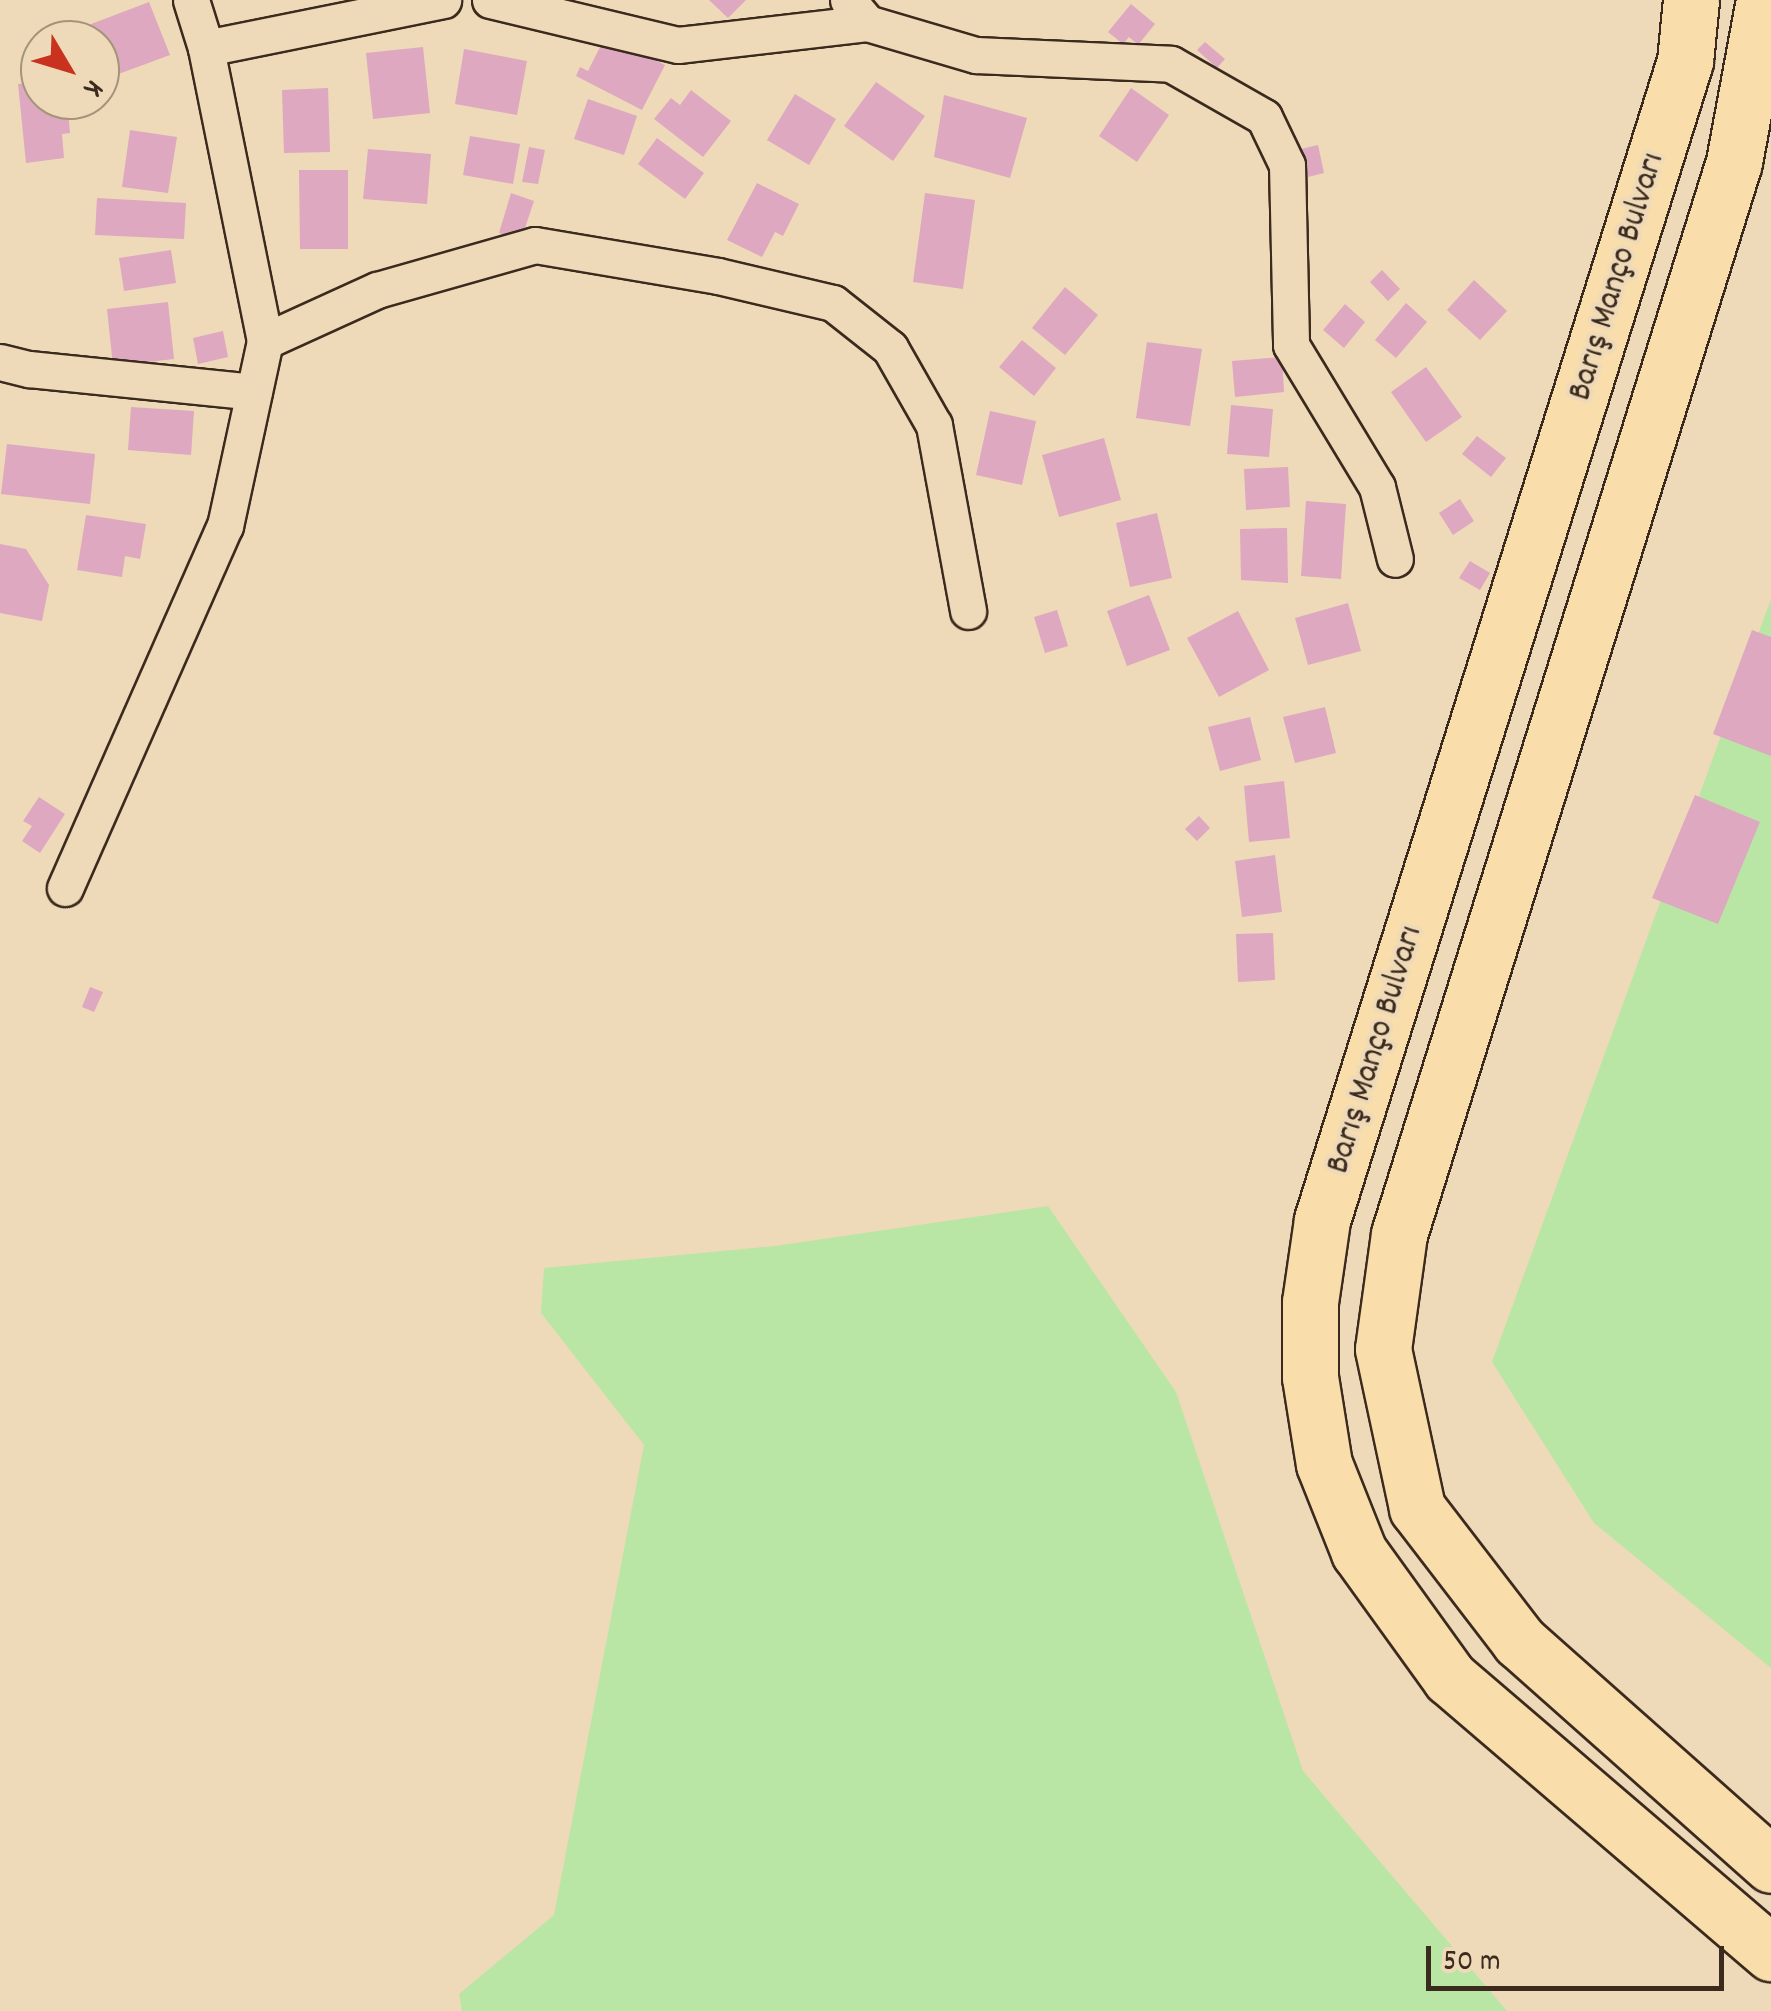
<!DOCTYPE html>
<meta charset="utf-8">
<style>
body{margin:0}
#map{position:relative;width:1771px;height:2011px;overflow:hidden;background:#eedab8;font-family:Dekko,sans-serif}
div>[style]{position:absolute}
.green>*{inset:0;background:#b9e6a4}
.building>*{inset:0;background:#dda8c0}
.roads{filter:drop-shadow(2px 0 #3b2a1e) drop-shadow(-2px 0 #3b2a1e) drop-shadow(0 2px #3b2a1e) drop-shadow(0 -2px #3b2a1e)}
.minor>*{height:35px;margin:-17.5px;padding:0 17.5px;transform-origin:17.5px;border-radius:17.5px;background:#eedab8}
.primary>*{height:55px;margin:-27.5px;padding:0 27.5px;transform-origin:27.5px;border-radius:27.5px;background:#f9ddab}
span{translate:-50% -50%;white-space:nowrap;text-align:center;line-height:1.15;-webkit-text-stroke:8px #eedab8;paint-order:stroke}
.street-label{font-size:35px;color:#3b2a1e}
.north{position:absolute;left:20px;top:20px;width:100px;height:100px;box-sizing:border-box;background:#eedab8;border:2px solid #a6947a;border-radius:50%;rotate:128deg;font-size:28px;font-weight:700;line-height:40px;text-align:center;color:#3b2a1e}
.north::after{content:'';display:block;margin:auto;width:35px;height:45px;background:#c8321e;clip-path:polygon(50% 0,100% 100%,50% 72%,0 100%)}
.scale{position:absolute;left:1426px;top:1946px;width:298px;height:45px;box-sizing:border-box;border:5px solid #3b2a1e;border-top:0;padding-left:12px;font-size:30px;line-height:35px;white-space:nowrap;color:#3b2a1e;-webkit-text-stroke:8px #eedab8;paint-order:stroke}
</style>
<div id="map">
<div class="green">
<div style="clip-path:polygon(1771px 599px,1771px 1668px,1594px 1523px,1492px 1362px)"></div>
<div style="clip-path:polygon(1048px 1206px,1176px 1392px,1303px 1771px,1507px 2011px,462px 2011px,459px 1994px,554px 1915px,644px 1445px,541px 1313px,544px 1268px,775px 1246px)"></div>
</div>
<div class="building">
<div style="clip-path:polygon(709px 0,746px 0,728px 18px)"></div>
<div style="clip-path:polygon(149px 2px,170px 55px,105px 79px,100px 40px,91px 40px,86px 26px)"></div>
<div style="clip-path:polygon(1131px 4px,1155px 24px,1138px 45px,1129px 37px,1123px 44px,1108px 32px)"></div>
<div style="clip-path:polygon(606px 35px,665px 65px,642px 110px,576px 76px,580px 67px,588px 71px)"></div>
<div style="clip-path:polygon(1205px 42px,1225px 59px,1217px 68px,1197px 50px)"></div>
<div style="clip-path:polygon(423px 47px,430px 113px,373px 119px,366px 53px)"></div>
<div style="clip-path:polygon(464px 49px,527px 61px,517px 115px,455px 104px)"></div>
<div style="clip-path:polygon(40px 82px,40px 100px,67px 100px,70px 133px,62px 134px,64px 158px,26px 163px,18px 84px)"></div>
<div style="clip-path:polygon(876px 82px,925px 116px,893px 161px,844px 126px)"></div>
<div style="clip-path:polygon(328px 88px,330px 152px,284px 153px,282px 90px)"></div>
<div style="clip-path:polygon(1131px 88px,1169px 115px,1137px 162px,1099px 136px)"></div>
<div style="clip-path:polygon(691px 90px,731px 121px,703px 157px,654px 119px,671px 98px,680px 105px)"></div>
<div style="clip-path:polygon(795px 94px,836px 119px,809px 165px,767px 140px)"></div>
<div style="clip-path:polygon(944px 95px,1027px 118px,1010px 178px,934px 157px)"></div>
<div style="clip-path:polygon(588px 99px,637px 116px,624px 155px,574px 139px)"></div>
<div style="clip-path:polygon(130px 130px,177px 137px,168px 193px,122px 187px)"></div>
<div style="clip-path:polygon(470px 136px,520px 144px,513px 184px,463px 175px)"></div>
<div style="clip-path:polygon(657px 138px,704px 173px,685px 199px,638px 164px)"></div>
<div style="clip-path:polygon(1318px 145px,1324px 173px,1308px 177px,1301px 149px)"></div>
<div style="clip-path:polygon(529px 147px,545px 150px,538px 184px,522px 182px)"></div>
<div style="clip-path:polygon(368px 149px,431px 154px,427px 204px,363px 199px)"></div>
<div style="clip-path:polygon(299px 170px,348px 170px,348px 249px,300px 249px)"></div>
<div style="clip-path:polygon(757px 183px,799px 204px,783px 236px,775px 232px,762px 257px,727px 240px)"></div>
<div style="clip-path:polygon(511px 193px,534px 201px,521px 240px,499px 233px)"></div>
<div style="clip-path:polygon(925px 193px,975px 200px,963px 289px,913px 282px)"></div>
<div style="clip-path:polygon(97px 198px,186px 203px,184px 239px,95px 235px)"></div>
<div style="clip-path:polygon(171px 250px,176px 283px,124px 291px,119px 258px)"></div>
<div style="clip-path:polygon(1382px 270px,1400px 289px,1388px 301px,1370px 282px)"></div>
<div style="clip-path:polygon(1474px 280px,1507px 311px,1480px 340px,1447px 310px)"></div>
<div style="clip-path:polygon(1065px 287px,1098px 315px,1065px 355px,1032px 328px)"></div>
<div style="clip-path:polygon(168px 302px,174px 359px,113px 366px,107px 309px)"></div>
<div style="clip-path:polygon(1406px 303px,1427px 322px,1396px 358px,1375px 340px)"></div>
<div style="clip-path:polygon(1345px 304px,1365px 322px,1344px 348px,1323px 330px)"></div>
<div style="clip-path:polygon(223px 331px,228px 357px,198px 364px,193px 338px)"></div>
<div style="clip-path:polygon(1022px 340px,1056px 368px,1034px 396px,999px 367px)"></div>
<div style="clip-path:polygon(1147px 342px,1202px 349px,1190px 426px,1136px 418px)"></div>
<div style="clip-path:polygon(1282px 357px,1284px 392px,1235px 397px,1232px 361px)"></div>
<div style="clip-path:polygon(1426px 367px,1462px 417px,1426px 442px,1391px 392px)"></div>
<div style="clip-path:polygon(1231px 405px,1273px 409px,1269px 457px,1227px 454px)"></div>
<div style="clip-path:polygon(131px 407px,194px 411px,191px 455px,128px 450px)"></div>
<div style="clip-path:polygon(990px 411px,1036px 421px,1022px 485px,976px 475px)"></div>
<div style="clip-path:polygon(1477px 436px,1506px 458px,1491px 477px,1462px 454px)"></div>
<div style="clip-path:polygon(1104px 438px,1121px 500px,1059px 517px,1042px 455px)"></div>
<div style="clip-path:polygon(7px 444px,95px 454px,90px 504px,1px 494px)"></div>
<div style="clip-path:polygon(1288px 467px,1290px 507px,1246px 510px,1244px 469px)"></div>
<div style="clip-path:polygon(1460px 499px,1474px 521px,1453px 535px,1439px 513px)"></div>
<div style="clip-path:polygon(1306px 501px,1346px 504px,1341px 579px,1301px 576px)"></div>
<div style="clip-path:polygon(1157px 513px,1172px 578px,1130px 587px,1116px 523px)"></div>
<div style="clip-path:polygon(86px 515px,146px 524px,140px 559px,125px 556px,122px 577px,77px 570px)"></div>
<div style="clip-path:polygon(1287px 528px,1288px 583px,1241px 580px,1240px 529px)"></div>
<div style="clip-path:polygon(0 544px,26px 549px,49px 585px,42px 621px,0 613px)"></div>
<div style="clip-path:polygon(1470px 561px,1490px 573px,1480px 590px,1459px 578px)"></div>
<div style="clip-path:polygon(1149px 595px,1170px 650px,1127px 666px,1107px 611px)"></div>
<div style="clip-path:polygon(1348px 603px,1361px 651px,1308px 665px,1295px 618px)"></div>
<div style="clip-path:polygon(1057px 610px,1068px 646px,1045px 653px,1034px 617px)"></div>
<div style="clip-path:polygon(1238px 611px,1269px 670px,1219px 697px,1187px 638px)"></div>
<div style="clip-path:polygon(1752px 630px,1771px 637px,1771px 756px,1713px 734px)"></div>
<div style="clip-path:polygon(1325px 707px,1336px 753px,1295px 763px,1283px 717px)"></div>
<div style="clip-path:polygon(1250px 717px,1261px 760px,1220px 771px,1208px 727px)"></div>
<div style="clip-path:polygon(1284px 781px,1290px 838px,1249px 842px,1244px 786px)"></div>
<div style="clip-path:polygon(1695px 795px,1760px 822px,1718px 924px,1652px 898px)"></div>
<div style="clip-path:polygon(39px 797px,65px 814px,40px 853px,22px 841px,32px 826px,23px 821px)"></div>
<div style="clip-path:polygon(1199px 816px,1210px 828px,1197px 841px,1185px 829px)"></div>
<div style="clip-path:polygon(1275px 855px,1282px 912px,1242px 917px,1235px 861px)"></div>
<div style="clip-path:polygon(1273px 933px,1275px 980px,1238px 982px,1236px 934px)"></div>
<div style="clip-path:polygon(90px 987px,103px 992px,94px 1012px,82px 1007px)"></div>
</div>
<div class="roads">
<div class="minor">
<div style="left:490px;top:0;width:193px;rotate:13.5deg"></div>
<div style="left:678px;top:45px;width:190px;rotate:-6.6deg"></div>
<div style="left:848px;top:0;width:30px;rotate:50deg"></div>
<div style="left:867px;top:23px;width:114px;rotate:16.4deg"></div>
<div style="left:976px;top:55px;width:195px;rotate:2.6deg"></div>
<div style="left:1171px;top:64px;width:107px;rotate:29.7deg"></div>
<div style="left:1264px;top:117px;width:53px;rotate:64.4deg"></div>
<div style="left:1287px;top:165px;width:180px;rotate:88.7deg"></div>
<div style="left:1291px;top:345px;width:166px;rotate:58.8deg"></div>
<div style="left:1377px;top:487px;width:74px;rotate:76deg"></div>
<div style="left:206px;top:48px;width:242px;rotate:-11.4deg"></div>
<div style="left:265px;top:341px;width:123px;rotate:-24.5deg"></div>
<div style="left:377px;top:290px;width:164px;rotate:-15.9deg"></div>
<div style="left:535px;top:245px;width:186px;rotate:9.6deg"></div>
<div style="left:718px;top:276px;width:118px;rotate:13.2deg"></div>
<div style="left:833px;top:303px;width:73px;rotate:38.3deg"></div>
<div style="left:890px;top:348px;width:89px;rotate:60.3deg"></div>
<div style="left:934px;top:425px;width:189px;rotate:79.6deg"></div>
<div style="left:0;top:362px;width:30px;rotate:14deg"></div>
<div style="left:29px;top:369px;width:226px;rotate:5.8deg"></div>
<div style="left:65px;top:888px;width:396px;rotate:-66.2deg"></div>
<div style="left:225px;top:526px;width:189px;rotate:-77.8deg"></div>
<div style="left:265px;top:341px;width:299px;rotate:-101.4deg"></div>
<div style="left:206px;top:48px;width:50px;rotate:-107.4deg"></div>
</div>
<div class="primary">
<div style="left:1691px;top:0;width:61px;rotate:95.6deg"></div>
<div style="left:1685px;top:61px;width:1215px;rotate:107.39deg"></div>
<div style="left:1322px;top:1220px;width:83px;rotate:98.3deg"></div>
<div style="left:1310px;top:1302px;width:75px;rotate:90deg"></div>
<div style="left:1310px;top:1377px;width:88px;rotate:80.9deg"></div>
<div style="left:1324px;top:1464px;width:95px;rotate:68.3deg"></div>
<div style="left:1359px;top:1552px;width:155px;rotate:54.2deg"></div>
<div style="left:1450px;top:1678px;width:423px;rotate:40.6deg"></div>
<div style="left:1764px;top:0;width:165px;rotate:100.5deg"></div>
<div style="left:1734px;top:162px;width:1123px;rotate:107.35deg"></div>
<div style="left:1399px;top:1234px;width:116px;rotate:97.9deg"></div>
<div style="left:1383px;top:1349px;width:163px;rotate:77.9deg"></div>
<div style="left:1417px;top:1508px;width:168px;rotate:52.5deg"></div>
<div style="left:1519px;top:1641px;width:337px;rotate:41.6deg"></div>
</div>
</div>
<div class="street-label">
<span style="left:1618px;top:277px;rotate:-73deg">Barış Manço Bulvarı</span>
<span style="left:1376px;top:1050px;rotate:-73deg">Barış Manço Bulvarı</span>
</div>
<div class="north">K</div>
<div class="scale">50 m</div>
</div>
